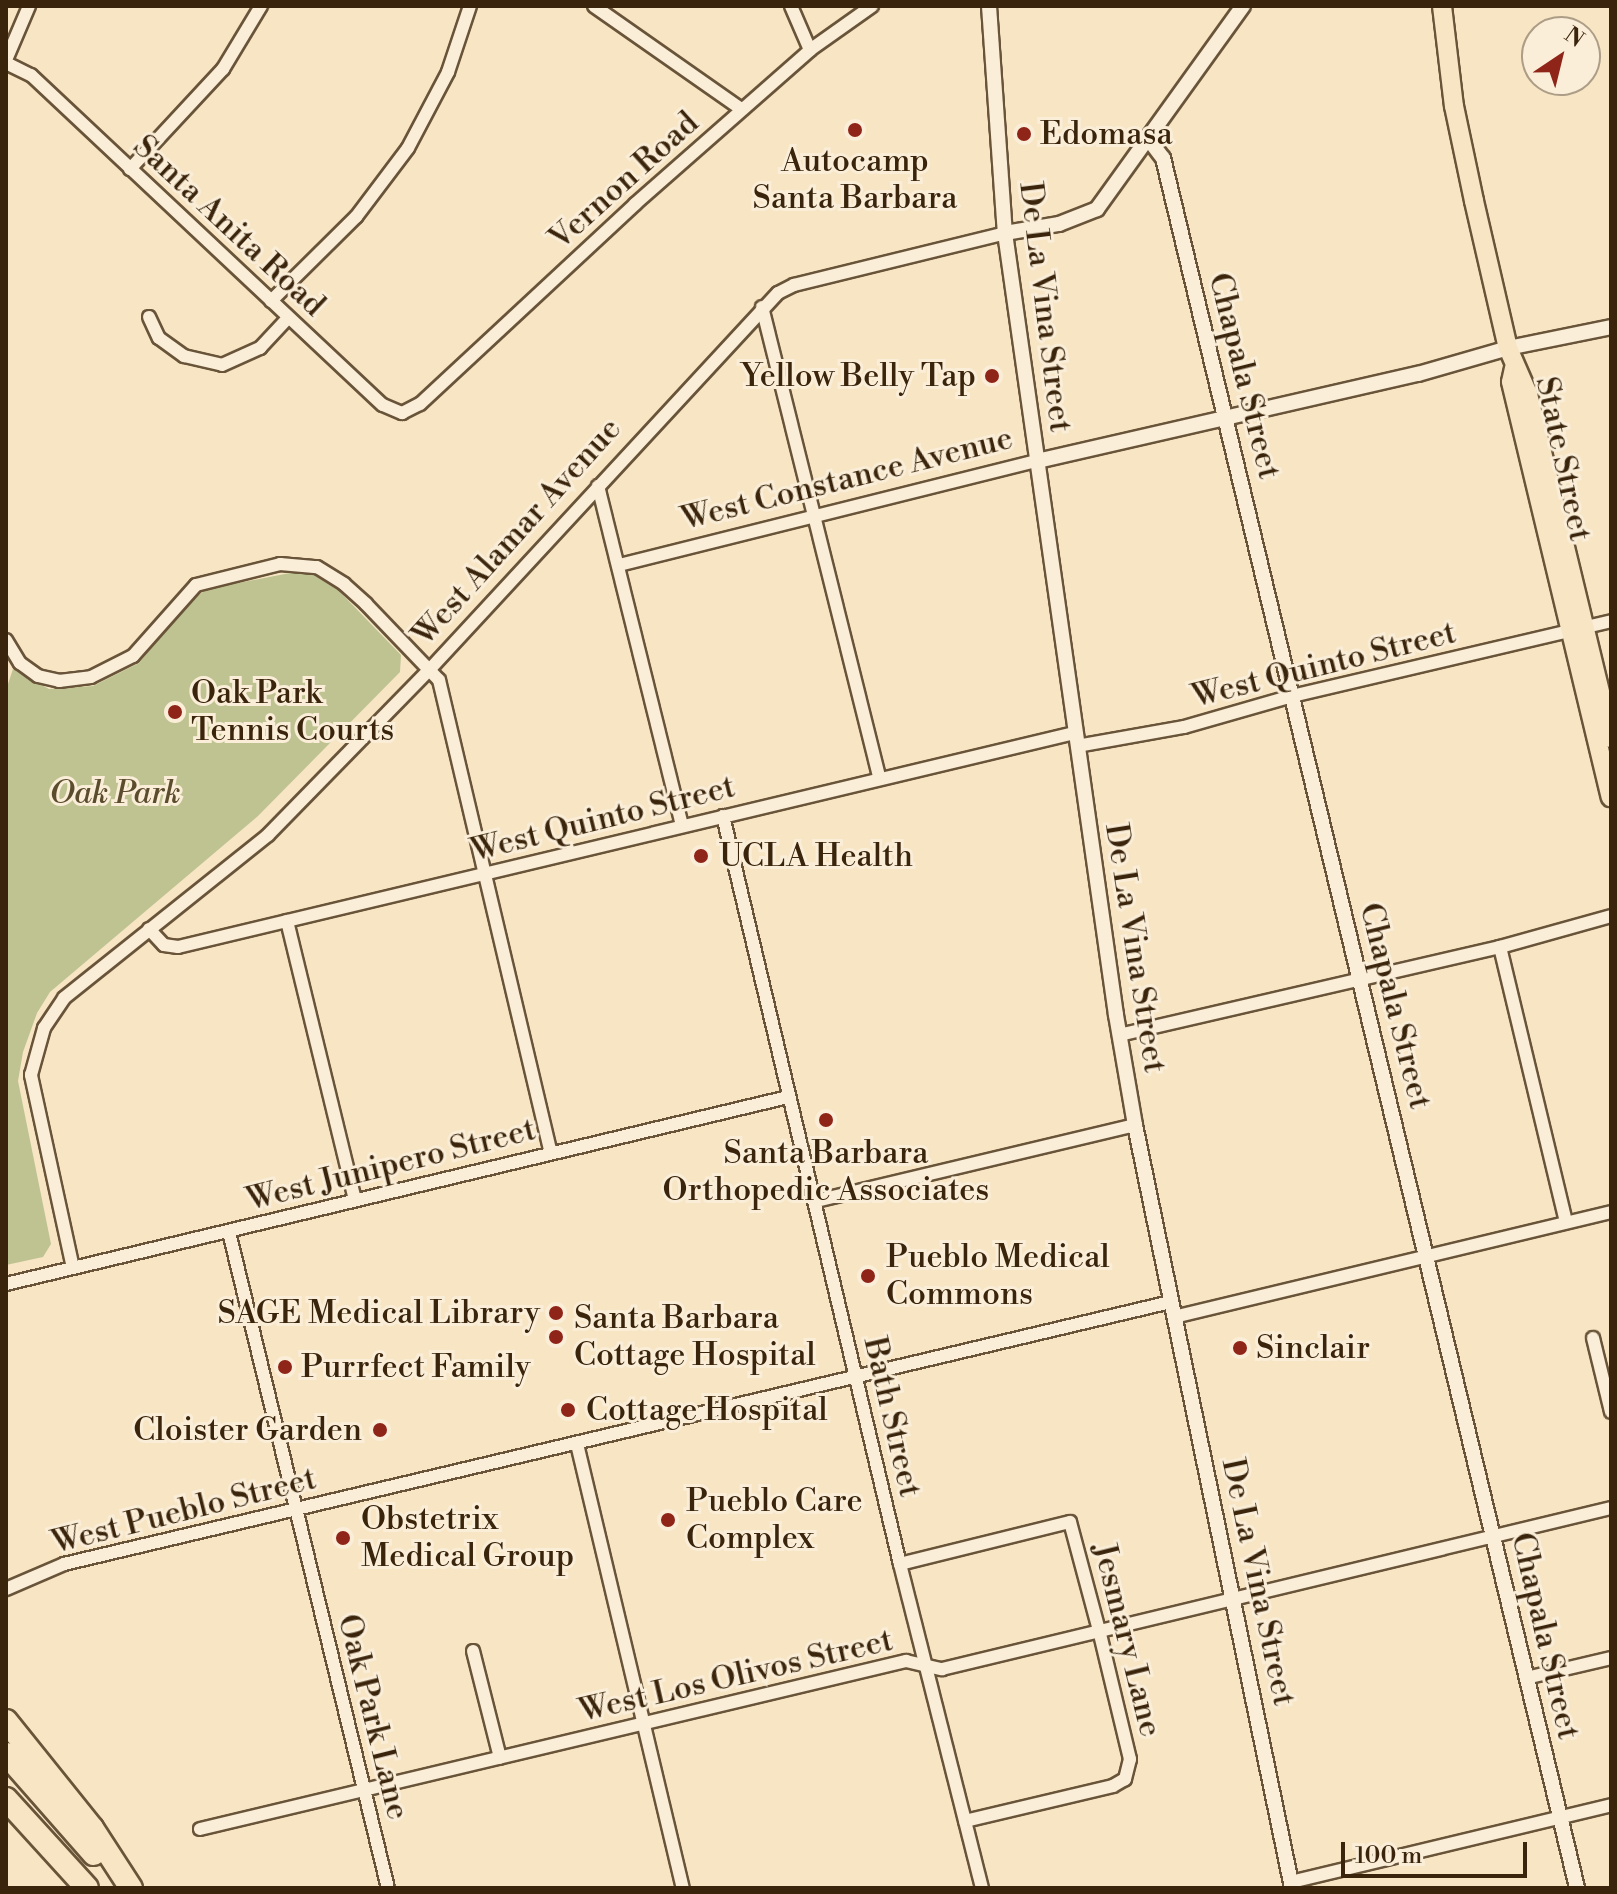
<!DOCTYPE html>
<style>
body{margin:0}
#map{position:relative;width:1617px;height:1894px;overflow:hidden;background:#f7e5c4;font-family:"Libre Bodoni",serif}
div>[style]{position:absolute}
.green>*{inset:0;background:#bfc392}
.roads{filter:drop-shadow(2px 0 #695439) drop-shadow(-2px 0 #695439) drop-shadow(0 2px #695439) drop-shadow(0 -2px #695439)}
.minor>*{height:12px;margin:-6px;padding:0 6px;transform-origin:6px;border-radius:6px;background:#faeed9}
.tertiary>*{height:14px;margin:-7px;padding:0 7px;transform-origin:7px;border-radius:7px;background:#faeed9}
.primary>*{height:18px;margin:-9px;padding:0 9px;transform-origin:9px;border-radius:9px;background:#f7e5c4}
.motorway>*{height:22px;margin:-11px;padding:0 11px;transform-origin:11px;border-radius:11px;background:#f7e5c4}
.dots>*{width:22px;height:22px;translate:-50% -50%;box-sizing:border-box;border:4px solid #faeed9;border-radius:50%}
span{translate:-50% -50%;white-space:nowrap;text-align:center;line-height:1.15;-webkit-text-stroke:6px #faeed9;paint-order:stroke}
.poi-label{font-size:32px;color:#3a240b}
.left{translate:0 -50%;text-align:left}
.right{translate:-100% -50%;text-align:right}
.street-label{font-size:32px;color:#3a240b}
.park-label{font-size:32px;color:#5b4c2d;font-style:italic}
.frame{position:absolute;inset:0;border:8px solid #3a240b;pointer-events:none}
.north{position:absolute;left:1521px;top:16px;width:80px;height:80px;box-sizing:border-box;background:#faeed9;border:2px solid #ad9d87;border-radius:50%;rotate:35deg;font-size:22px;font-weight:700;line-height:32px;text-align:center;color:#3a240b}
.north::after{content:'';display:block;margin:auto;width:28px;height:36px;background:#8f2418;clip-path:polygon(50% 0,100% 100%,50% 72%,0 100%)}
.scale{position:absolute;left:1341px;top:1842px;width:186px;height:36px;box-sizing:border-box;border:4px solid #3a240b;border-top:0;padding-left:10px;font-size:24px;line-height:28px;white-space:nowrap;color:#3a240b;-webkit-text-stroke:6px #faeed9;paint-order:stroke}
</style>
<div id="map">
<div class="green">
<div style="clip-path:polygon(295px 572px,314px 575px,339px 591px,401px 655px,400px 672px,258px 816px,50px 992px,37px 1013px,23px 1052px,18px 1081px,51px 1244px,43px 1257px,6px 1265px,6px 690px,13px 669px,49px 689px,93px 686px,139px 663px,190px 601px,207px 589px)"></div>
</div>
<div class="roads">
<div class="minor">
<div style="left:594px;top:6px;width:179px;rotate:35deg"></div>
<div style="left:791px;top:6px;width:48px;rotate:66.6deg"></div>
<div style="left:6px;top:60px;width:59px;rotate:-66.9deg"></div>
<div style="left:6px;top:63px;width:28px;rotate:26deg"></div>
<div style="left:31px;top:75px;width:482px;rotate:43.2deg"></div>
<div style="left:383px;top:405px;width:21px;rotate:23deg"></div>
<div style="left:402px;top:413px;width:20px;rotate:-27deg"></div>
<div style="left:420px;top:404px;width:294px;rotate:-42.9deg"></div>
<div style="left:635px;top:204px;width:233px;rotate:-41.3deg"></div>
<div style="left:810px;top:50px;width:76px;rotate:-35.4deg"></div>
<div style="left:130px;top:169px;width:137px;rotate:-47.1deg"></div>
<div style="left:223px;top:69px;width:74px;rotate:-58.9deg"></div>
<div style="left:271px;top:301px;width:120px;rotate:-44.7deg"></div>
<div style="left:356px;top:217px;width:86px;rotate:-53deg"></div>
<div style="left:408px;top:148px;width:86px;rotate:-62.2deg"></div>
<div style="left:448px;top:72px;width:70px;rotate:-71.6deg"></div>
<div style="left:762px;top:307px;width:485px;rotate:76deg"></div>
<div style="left:149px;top:317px;width:23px;rotate:65deg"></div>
<div style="left:159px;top:338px;width:31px;rotate:36deg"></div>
<div style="left:184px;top:356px;width:39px;rotate:13deg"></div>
<div style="left:222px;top:365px;width:42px;rotate:-24.1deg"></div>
<div style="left:260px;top:348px;width:41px;rotate:-47deg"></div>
<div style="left:598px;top:486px;width:350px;rotate:76.1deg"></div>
<div style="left:619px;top:565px;width:431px;rotate:-14deg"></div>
<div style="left:6px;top:640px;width:27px;rotate:59deg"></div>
<div style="left:20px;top:663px;width:22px;rotate:36deg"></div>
<div style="left:38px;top:676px;width:22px;rotate:13deg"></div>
<div style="left:59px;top:681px;width:32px;rotate:-7deg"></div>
<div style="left:91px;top:677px;width:47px;rotate:-26.6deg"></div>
<div style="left:133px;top:656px;width:95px;rotate:-48.4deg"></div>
<div style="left:196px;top:585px;width:87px;rotate:-14deg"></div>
<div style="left:280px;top:564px;width:37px;rotate:5deg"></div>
<div style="left:317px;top:567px;width:32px;rotate:32deg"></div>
<div style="left:344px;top:584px;width:30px;rotate:42deg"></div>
<div style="left:366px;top:604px;width:105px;rotate:46.2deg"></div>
<div style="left:439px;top:680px;width:486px;rotate:76.7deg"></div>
<div style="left:1077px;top:746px;width:109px;rotate:-10.1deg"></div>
<div style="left:1184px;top:727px;width:112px;rotate:-16deg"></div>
<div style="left:1292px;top:696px;width:328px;rotate:-13.2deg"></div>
<div style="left:723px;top:816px;width:769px;rotate:76.69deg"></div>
<div style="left:900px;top:1564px;width:334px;rotate:75.8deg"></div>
<div style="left:287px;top:921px;width:287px;rotate:76.3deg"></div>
<div style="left:149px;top:929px;width:22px;rotate:47deg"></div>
<div style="left:164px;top:945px;width:14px;rotate:8deg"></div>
<div style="left:178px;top:947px;width:921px;rotate:-13.43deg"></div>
<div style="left:1500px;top:947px;width:283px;rotate:76.5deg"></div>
<div style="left:1119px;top:1035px;width:391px;rotate:-13deg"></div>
<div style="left:1500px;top:947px;width:115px;rotate:-15.6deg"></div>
<div style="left:816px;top:1201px;width:328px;rotate:-13.4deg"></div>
<div style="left:229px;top:1232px;width:675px;rotate:76.38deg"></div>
<div style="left:73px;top:1268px;width:198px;rotate:-102.3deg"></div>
<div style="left:31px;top:1075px;width:49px;rotate:-74.5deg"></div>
<div style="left:44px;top:1028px;width:36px;rotate:-56deg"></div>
<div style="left:64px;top:998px;width:261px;rotate:-38.6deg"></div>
<div style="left:268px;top:835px;width:233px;rotate:-45.7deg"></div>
<div style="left:431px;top:668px;width:511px;rotate:-47.22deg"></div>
<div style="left:778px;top:293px;width:18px;rotate:-27deg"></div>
<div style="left:794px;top:285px;width:217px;rotate:-13.8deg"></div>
<div style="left:6px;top:1284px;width:804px;rotate:-13.45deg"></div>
<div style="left:1174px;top:1317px;width:449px;rotate:-13.5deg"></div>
<div style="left:1593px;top:1338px;width:76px;rotate:76.3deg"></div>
<div style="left:577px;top:1444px;width:456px;rotate:76.6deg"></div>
<div style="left:900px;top:1564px;width:175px;rotate:-13.9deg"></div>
<div style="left:1070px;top:1522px;width:112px;rotate:75deg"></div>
<div style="left:1099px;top:1630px;width:133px;rotate:76.5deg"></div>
<div style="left:1130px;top:1759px;width:21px;rotate:104deg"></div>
<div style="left:1125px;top:1779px;width:14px;rotate:150deg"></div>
<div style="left:1113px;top:1786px;width:152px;rotate:166.7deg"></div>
<div style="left:6px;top:1589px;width:63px;rotate:-23.3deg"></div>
<div style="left:64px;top:1564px;width:1138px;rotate:-13.32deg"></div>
<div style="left:473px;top:1651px;width:110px;rotate:75.8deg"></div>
<div style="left:1526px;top:1678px;width:87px;rotate:-13.2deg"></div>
<div style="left:200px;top:1829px;width:726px;rotate:-13.39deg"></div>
<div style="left:906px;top:1661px;width:37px;rotate:13deg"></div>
<div style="left:942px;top:1669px;width:688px;rotate:-13.53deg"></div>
<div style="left:1291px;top:1882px;width:329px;rotate:-13.5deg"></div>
</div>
<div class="tertiary">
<div style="left:989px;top:6px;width:228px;rotate:86deg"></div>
<div style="left:1005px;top:233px;width:790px;rotate:81.92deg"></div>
<div style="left:1116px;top:1015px;width:112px;rotate:80.2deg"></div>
<div style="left:1135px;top:1125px;width:779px;rotate:78.37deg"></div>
<div style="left:1150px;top:141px;width:21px;rotate:53deg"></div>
<div style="left:1163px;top:158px;width:1779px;rotate:76.54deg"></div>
<div style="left:1005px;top:233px;width:55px;rotate:-9.5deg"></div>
<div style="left:1059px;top:224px;width:41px;rotate:-21.5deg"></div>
<div style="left:1097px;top:209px;width:250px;rotate:-54.3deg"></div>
<div style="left:1037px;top:461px;width:391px;rotate:-12.9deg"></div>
<div style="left:1418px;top:374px;width:94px;rotate:-16.1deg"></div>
<div style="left:1508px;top:348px;width:105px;rotate:-11.5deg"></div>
</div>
<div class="primary">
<div style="left:1442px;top:6px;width:101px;rotate:83.2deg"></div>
<div style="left:1454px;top:106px;width:97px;rotate:78.1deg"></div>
<div style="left:1474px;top:201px;width:151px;rotate:77deg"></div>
<div style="left:1508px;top:348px;width:50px;rotate:66.5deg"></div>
<div style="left:1528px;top:394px;width:354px;rotate:76.4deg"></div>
<div style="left:1514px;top:368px;width:14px;rotate:102deg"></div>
<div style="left:1511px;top:382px;width:427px;rotate:76.5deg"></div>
</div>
<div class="motorway">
<div style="left:6px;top:1721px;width:137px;rotate:51.2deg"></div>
<div style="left:92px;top:1828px;width:72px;rotate:57deg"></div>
<div style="left:6px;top:1754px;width:133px;rotate:48.7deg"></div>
<div style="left:6px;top:1799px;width:120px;rotate:47.7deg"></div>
</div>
</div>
<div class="dots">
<div style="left:855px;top:130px;background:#8f2418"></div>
<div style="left:1024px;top:134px;background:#8f2418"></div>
<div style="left:992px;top:376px;background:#8f2418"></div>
<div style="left:175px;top:712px;background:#8f2418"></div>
<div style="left:701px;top:856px;background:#8f2418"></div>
<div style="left:826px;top:1120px;background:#8f2418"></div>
<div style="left:868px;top:1276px;background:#8f2418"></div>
<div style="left:556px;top:1313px;background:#8f2418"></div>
<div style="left:556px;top:1337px;background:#8f2418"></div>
<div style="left:1240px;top:1348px;background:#8f2418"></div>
<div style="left:285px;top:1367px;background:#8f2418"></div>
<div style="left:568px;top:1410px;background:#8f2418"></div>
<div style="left:380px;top:1430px;background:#8f2418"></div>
<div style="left:668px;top:1520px;background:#8f2418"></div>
<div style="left:343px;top:1538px;background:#8f2418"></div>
</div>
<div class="poi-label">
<span class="left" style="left:1040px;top:134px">Edomasa</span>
<span style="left:855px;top:180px">Autocamp<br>Santa Barbara</span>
<span class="right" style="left:976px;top:376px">Yellow Belly Tap</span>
<span class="left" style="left:191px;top:712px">Oak Park<br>Tennis Courts</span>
<span class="left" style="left:719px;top:856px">UCLA Health</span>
<span style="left:826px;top:1172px">Santa Barbara<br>Orthopedic Associates</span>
<span class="left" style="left:886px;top:1276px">Pueblo Medical<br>Commons</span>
<span class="right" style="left:540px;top:1313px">SAGE Medical Library</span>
<span class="left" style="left:574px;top:1337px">Santa Barbara<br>Cottage Hospital</span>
<span class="left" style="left:1256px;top:1348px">Sinclair</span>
<span class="left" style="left:301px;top:1367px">Purrfect Family</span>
<span class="left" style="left:586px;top:1410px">Cottage Hospital</span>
<span class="right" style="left:362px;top:1430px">Cloister Garden</span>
<span class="left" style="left:686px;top:1520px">Pueblo Care<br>Complex</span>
<span class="left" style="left:361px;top:1538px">Obstetrix<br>Medical Group</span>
</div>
<div class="street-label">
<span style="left:624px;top:181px;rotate:-42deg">Vernon Road</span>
<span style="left:229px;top:226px;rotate:43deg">Santa Anita Road</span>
<span style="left:1045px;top:307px;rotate:83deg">De La Vina Street</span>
<span style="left:1244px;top:376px;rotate:76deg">Chapala Street</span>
<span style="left:1563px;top:459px;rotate:78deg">State Street</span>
<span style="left:847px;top:479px;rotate:-14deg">West Constance Avenue</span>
<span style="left:517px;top:532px;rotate:-48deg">West Alamar Avenue</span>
<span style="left:1324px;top:665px;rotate:-14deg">West Quinto Street</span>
<span style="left:603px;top:819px;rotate:-14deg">West Quinto Street</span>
<span style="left:1135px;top:948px;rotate:81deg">De La Vina Street</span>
<span style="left:1395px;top:1006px;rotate:76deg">Chapala Street</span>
<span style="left:391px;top:1165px;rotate:-14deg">West Junipero Street</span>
<span style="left:892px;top:1417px;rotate:77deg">Bath Street</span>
<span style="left:184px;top:1511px;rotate:-14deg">West Pueblo Street</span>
<span style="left:1258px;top:1582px;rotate:78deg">De La Vina Street</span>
<span style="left:1545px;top:1636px;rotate:77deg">Chapala Street</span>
<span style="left:1127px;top:1640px;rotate:76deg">Jesmary Lane</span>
<span style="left:736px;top:1676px;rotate:-13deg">West Los Olivos Street</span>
<span style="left:373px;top:1717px;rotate:76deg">Oak Park Lane</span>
</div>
<div class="park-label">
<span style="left:115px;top:793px">Oak Park</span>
</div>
<div class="frame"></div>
<div class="north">N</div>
<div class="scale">100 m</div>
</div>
